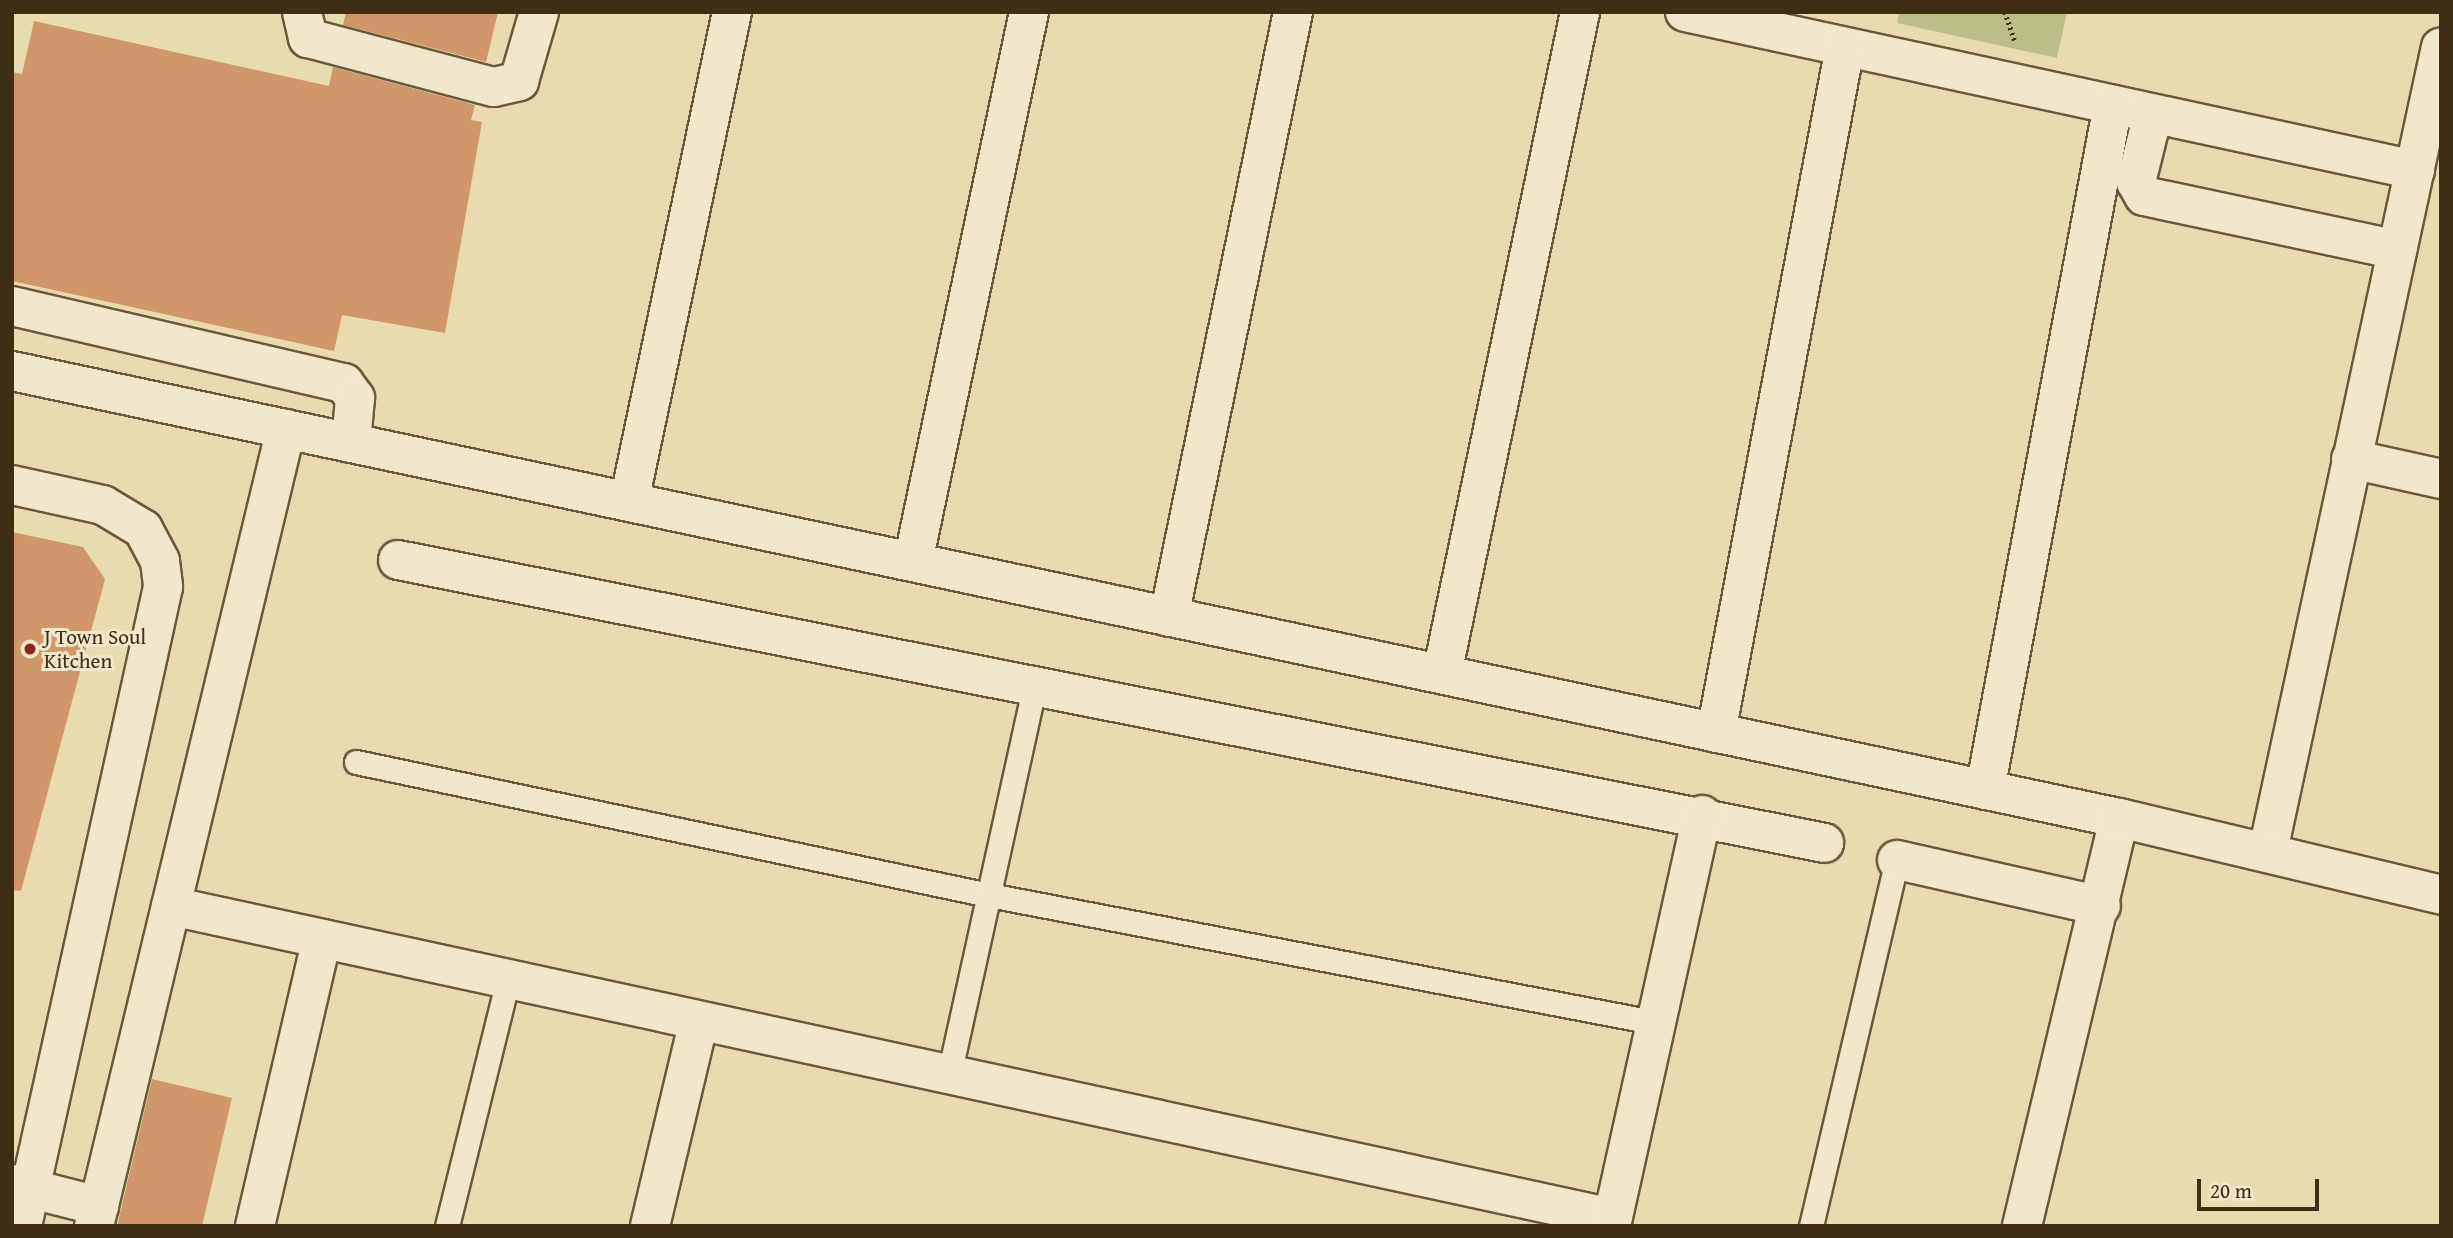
<!DOCTYPE html>
<style>
body{margin:0}
#map{position:relative;width:2453px;height:1238px;overflow:hidden;background:#e9dbb0;font-family:"Gentium Book Plus",serif}
div>[style]{position:absolute}
.green>*{inset:0;background:#bbbe88}
.building>*{inset:0;background:#cf976a}
.path>*{height:4.5px;margin-top:-2.25px;transform-origin:0;background:repeating-linear-gradient(90deg,#402e14 0 2px,transparent 0 5.5px)}
.roads{filter:drop-shadow(2px 0 #6a593b) drop-shadow(-2px 0 #6a593b) drop-shadow(0 2px #6a593b) drop-shadow(0 -2px #6a593b)}
.lane>*{height:23px;margin:-11.5px;padding:0 11.5px;transform-origin:11.5px;border-radius:11.5px;background:#f1e8cc}
.street>*{height:38px;margin:-19px;padding:0 19px;transform-origin:19px;border-radius:19px;background:#f1e8cc}
.secondary>*{height:38px;margin:-19px;padding:0 19px;transform-origin:19px;border-radius:19px;background:#f1e8cc}
.dots>*{width:19px;height:19px;translate:-50% -50%;box-sizing:border-box;border:4px solid #f1e8cc;border-radius:50%}
span{translate:-50% -50%;white-space:nowrap;text-align:center;line-height:1.15;-webkit-text-stroke:6px #f1e8cc;paint-order:stroke}
.poi-label{font-size:21px;color:#402e14}
.left{translate:0 -50%;text-align:left}
.frame{position:absolute;inset:0;border:14px solid #402e14;pointer-events:none}
.scale{position:absolute;left:2197px;top:1179px;width:122px;height:32px;box-sizing:border-box;border:4px solid #402e14;border-top:0;padding-left:9px;font-size:21px;line-height:24px;white-space:nowrap;color:#402e14;-webkit-text-stroke:5px #f1e8cc;paint-order:stroke}
</style>
<div id="map">
<div class="green">
<div style="clip-path:polygon(1899px 12px,2067px 12px,2057px 58px,1897px 23px)"></div>
</div>
<div class="building">
<div style="clip-path:polygon(346px 12px,498px 12px,486px 62px,343px 25px)"></div>
<div style="clip-path:polygon(34px 21px,329px 86px,333px 67px,475px 105px,471px 120px,482px 122px,445px 333px,342px 315px,334px 351px,12px 281px,12px 72px,22px 74px)"></div>
<div style="clip-path:polygon(12px 532px,83px 547px,105px 579px,21px 891px,12px 890px)"></div>
<div style="clip-path:polygon(152px 1079px,232px 1098px,202px 1226px,117px 1226px)"></div>
</div>
<div class="path">
<div style="left:2005px;top:12px;width:31px;rotate:71deg"></div>
</div>
<div class="roads">
<div class="lane">
<div style="left:356px;top:762px;width:647px;rotate:11.87deg"></div>
<div style="left:989px;top:895px;width:681px;rotate:10.83deg"></div>
<div style="left:949px;top:1075px;width:401px;rotate:-77.6deg"></div>
<div style="left:447px;top:1226px;width:254px;rotate:-76.1deg"></div>
<div style="left:1811px;top:1226px;width:376px;rotate:-76.8deg"></div>
</div>
<div class="street">
<div style="left:302px;top:12px;width:27px;rotate:77deg"></div>
<div style="left:308px;top:38px;width:192px;rotate:14.8deg"></div>
<div style="left:494px;top:87px;width:26px;rotate:-13deg"></div>
<div style="left:519px;top:81px;width:72px;rotate:-73.8deg"></div>
<div style="left:1685px;top:12px;width:747px;rotate:12.21deg"></div>
<div style="left:2153px;top:114px;width:70px;rotate:104deg"></div>
<div style="left:2136px;top:182px;width:16px;rotate:60deg"></div>
<div style="left:2144px;top:196px;width:259px;rotate:12deg"></div>
<div style="left:12px;top:306px;width:341px;rotate:13.1deg"></div>
<div style="left:344px;top:383px;width:19px;rotate:54deg"></div>
<div style="left:355px;top:398px;width:45px;rotate:95.1deg"></div>
<div style="left:2351px;top:459px;width:92px;rotate:12.5deg"></div>
<div style="left:12px;top:485px;width:93px;rotate:12.4deg"></div>
<div style="left:103px;top:505px;width:47px;rotate:31deg"></div>
<div style="left:143px;top:529px;width:36px;rotate:62deg"></div>
<div style="left:160px;top:561px;width:26px;rotate:83deg"></div>
<div style="left:163px;top:587px;width:654px;rotate:102.44deg"></div>
<div style="left:629px;top:502px;width:501px;rotate:-78.13deg"></div>
<div style="left:398px;top:560px;width:1454px;rotate:11.22deg"></div>
<div style="left:913px;top:562px;width:562px;rotate:-78.09deg"></div>
<div style="left:1169px;top:617px;width:618px;rotate:-78.42deg"></div>
<div style="left:1442px;top:674px;width:676px;rotate:-78.22deg"></div>
<div style="left:1716px;top:733px;width:698px;rotate:-79.35deg"></div>
<div style="left:1985px;top:790px;width:697px;rotate:-79.42deg"></div>
<div style="left:2268px;top:851px;width:822px;rotate:-77.86deg"></div>
<div style="left:1897px;top:860px;width:209px;rotate:12.7deg"></div>
<div style="left:171px;top:906px;width:1475px;rotate:12.21deg"></div>
<div style="left:12px;top:1184px;width:90px;rotate:14.2deg"></div>
<div style="left:94px;top:1226px;width:820px;rotate:-76.46deg"></div>
<div style="left:255px;top:1226px;width:295px;rotate:-76.9deg"></div>
<div style="left:650px;top:1226px;width:211px;rotate:-76.6deg"></div>
<div style="left:1611px;top:1226px;width:421px;rotate:-77.5deg"></div>
<div style="left:2022px;top:1226px;width:419px;rotate:-76.6deg"></div>
</div>
<div class="secondary">
<div style="left:12px;top:371px;width:2154px;rotate:11.98deg"></div>
<div style="left:2119px;top:818px;width:331px;rotate:13.4deg"></div>
</div>
</div>
<div class="dots">
<div style="left:30px;top:649px;background:#8f2418"></div>
</div>
<div class="poi-label">
<span class="left" style="left:44px;top:649px">J Town Soul<br>Kitchen</span>
</div>
<div class="frame"></div>
<div class="scale">20 m</div>
</div>
